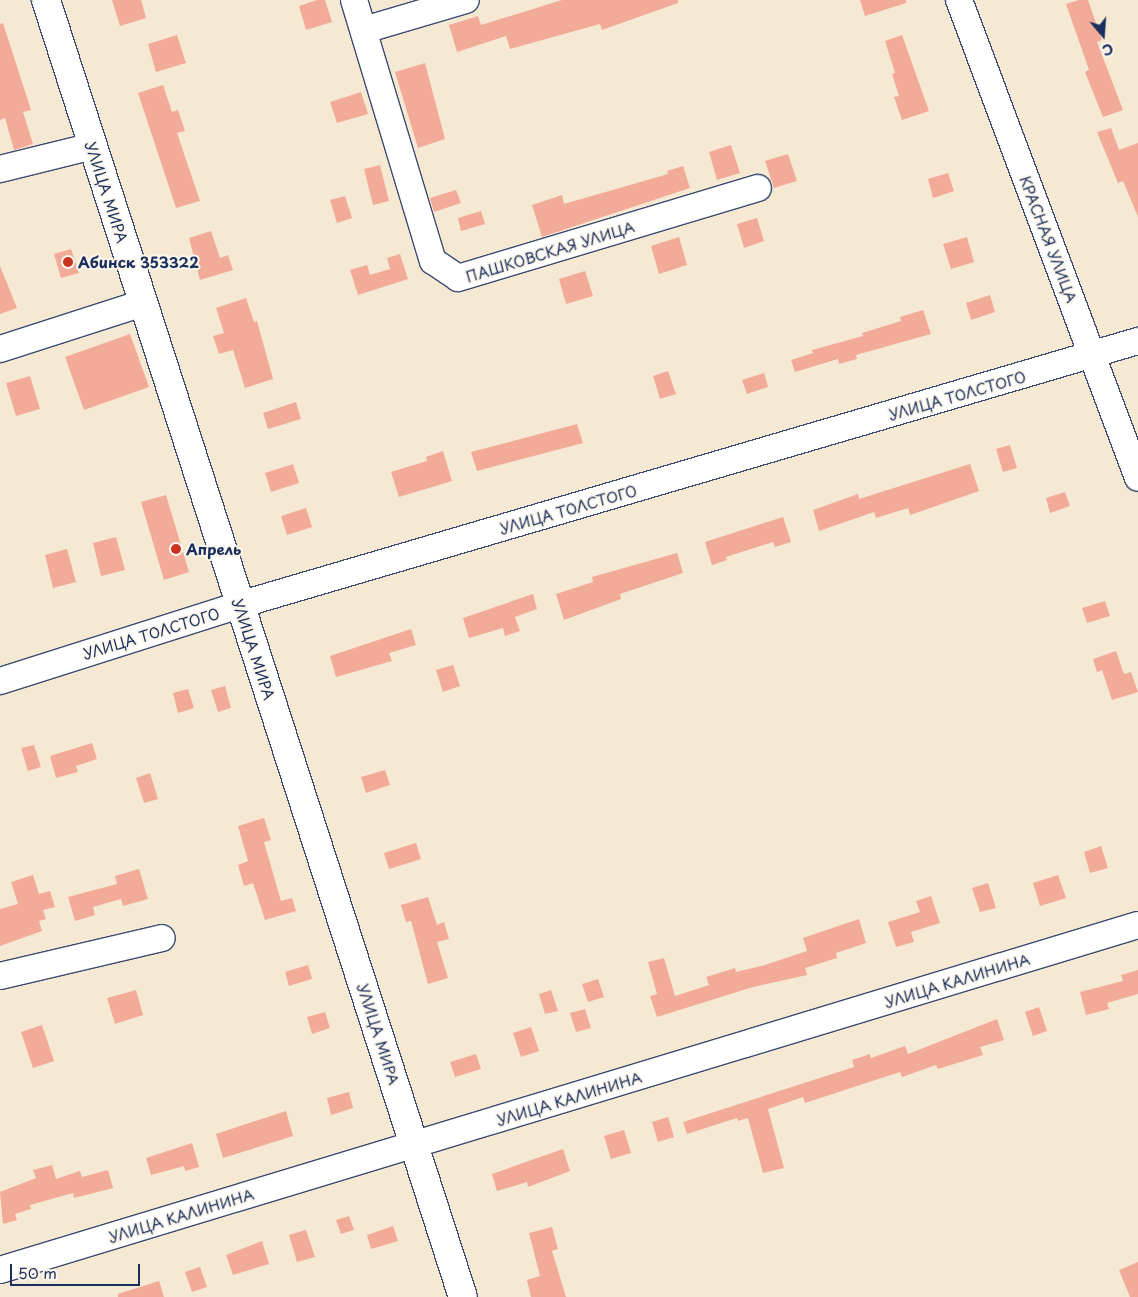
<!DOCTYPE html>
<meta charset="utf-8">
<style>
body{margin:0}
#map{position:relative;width:1138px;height:1297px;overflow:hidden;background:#f6e9d4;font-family:"Playpen Sans",sans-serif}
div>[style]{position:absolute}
.building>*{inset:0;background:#f2ab98}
.roads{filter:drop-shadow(1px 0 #3c4b70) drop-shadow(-1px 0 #3c4b70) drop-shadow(0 1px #3c4b70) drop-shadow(0 -1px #3c4b70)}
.minor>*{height:26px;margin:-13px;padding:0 13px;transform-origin:13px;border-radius:13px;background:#fff}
.major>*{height:28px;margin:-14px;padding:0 14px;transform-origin:14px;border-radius:14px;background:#fff}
.dots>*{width:14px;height:14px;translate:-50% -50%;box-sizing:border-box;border:2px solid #fbf7ec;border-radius:50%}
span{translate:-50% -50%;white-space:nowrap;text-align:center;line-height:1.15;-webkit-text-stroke:4px #fbf7ec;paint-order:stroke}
.street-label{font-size:15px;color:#1b2f5e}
.poi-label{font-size:15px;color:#1b2f5e;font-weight:700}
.left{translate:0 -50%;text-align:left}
.north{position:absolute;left:1078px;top:10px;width:50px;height:50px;-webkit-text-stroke:4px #fbf7ec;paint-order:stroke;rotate:162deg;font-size:14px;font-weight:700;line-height:20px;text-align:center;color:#1b2f5e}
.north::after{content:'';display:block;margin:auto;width:18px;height:22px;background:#1b2f5e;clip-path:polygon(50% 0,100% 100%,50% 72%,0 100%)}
.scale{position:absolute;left:10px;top:1264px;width:130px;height:22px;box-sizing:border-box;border:2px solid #1b2f5e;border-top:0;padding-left:6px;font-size:15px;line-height:18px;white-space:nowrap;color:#1b2f5e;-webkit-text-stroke:4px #fbf7ec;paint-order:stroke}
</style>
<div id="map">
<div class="building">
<div style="clip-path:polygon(112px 0,141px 0,146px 18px,120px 26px)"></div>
<div style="clip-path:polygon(317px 0,325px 0,332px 22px,306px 30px,299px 6px)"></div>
<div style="clip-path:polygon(562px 0,678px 0,678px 3px,602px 30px,600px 24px,510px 49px,506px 36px,457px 52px,449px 25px,478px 16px,481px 25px)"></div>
<div style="clip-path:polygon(860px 0,906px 0,906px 3px,865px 16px)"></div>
<div style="clip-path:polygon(1079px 0,1088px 0,1102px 40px,1097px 42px,1123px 110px,1103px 117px,1085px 72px,1089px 70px,1066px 4px)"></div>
<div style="clip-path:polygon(3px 23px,31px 110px,23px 112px,33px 144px,14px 150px,5px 118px,0 120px,0 24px)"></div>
<div style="clip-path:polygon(177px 35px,186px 63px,156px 72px,148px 44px)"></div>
<div style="clip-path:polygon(902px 35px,929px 111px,902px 120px,894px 97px,899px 96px,892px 74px,895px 73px,885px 41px)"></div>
<div style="clip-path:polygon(425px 63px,445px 139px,418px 148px,395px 72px)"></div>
<div style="clip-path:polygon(163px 85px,172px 112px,178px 110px,185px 131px,177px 133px,200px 201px,176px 208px,138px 93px)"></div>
<div style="clip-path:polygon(361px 92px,368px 114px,337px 123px,330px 102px)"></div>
<div style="clip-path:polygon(1111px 128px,1119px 150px,1138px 143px,1138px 217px,1123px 181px,1118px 183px,1097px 132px)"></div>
<div style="clip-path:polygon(731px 145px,740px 173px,717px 180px,709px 152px)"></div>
<div style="clip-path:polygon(788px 154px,797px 181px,774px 188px,765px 161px)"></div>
<div style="clip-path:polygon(380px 165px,389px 201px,373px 205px,364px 169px)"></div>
<div style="clip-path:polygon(683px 166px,690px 188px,542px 237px,532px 205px,562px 195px,564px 204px,668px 174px,667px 171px)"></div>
<div style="clip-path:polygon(948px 173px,954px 191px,933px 198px,928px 179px)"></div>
<div style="clip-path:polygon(456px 190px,461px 203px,434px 212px,430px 198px)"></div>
<div style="clip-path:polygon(345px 196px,352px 218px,337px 223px,330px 200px)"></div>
<div style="clip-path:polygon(481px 211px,485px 224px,461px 231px,458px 218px)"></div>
<div style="clip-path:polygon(757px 218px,764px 241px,744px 248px,737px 224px)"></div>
<div style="clip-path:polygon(211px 231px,220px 258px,228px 255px,233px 270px,200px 280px,189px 238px)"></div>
<div style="clip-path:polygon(679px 237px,687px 265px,659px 274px,651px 246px)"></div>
<div style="clip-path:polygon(967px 237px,974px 262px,951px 269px,943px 244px)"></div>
<div style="clip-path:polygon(71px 249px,79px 273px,61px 278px,54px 254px)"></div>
<div style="clip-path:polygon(400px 254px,408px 279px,358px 295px,350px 270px,367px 265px,370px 275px,390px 269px,387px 258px)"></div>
<div style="clip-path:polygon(0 266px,17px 308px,0 314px)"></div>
<div style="clip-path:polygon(585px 271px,593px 296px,566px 304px,559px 279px)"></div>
<div style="clip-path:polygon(990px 295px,995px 312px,971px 320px,966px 303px)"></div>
<div style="clip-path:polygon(246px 298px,254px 322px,257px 321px,273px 379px,245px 388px,233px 350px,219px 354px,213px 336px,224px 333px,216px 308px)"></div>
<div style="clip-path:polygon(923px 310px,931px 334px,856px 355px,857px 359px,839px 364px,838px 359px,795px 372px,791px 360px,813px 353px,812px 350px,863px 336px,862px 333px,901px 321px,900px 317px)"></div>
<div style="clip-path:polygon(130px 334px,149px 387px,84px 410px,65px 357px)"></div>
<div style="clip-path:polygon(668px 371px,676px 394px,660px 399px,653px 376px)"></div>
<div style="clip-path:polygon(764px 373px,768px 387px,747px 394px,742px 380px)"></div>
<div style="clip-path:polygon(30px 376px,40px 409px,16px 416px,6px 383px)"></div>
<div style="clip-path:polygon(296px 402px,301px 419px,268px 429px,263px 413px)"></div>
<div style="clip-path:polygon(577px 424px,583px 443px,477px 471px,471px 452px)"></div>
<div style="clip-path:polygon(1010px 445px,1017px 468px,1003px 472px,996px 449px)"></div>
<div style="clip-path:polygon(443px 451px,452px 481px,399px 497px,391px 472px,427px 461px,426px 457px)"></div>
<div style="clip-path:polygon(293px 464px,299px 483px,271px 492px,265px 473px)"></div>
<div style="clip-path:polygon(970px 464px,979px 491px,910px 515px,908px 508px,876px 518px,874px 512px,819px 531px,813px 510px,858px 494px,859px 499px)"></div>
<div style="clip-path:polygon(1065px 492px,1070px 506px,1050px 513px,1046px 498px)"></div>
<div style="clip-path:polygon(166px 495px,189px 572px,164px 580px,141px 502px)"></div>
<div style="clip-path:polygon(306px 508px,312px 527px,287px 535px,281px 516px)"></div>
<div style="clip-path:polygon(783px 517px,791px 542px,775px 547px,773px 542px,726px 557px,727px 560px,712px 565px,705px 542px)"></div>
<div style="clip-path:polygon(116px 537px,125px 570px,101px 576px,93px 543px)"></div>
<div style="clip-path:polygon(67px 549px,76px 582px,53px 588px,45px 555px)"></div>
<div style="clip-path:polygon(677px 553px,683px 573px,620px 594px,621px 599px,564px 620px,556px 594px,593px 582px,592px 577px)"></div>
<div style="clip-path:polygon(533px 594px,537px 609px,515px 617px,520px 631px,505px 636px,503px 628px,469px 638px,463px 618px)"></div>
<div style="clip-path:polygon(1105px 601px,1110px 616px,1087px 623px,1082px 608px)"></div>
<div style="clip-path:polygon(411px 629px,416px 645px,389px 653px,392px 661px,336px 677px,330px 656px)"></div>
<div style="clip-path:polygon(1116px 651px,1124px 674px,1131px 672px,1138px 692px,1112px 700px,1102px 670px,1097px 672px,1093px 659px)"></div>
<div style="clip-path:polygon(453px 665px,460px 686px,443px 692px,436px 670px)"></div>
<div style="clip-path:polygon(225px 686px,231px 708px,218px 712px,211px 690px)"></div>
<div style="clip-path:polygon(188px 689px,194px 708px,178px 713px,173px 693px)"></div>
<div style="clip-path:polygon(92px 743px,97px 759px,76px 766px,78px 772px,56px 778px,50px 756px)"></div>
<div style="clip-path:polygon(34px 745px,41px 767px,28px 771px,21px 748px)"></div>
<div style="clip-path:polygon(385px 770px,390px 785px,366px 793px,361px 777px)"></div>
<div style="clip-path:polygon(150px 773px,158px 799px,144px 803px,136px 778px)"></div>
<div style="clip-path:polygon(264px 818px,271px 840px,264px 842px,281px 901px,292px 898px,296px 911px,265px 920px,253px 883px,244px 886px,238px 865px,248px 861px,238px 826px)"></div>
<div style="clip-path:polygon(416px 843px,421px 859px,389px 869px,384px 853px)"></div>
<div style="clip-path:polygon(1101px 846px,1108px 868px,1090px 873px,1084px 852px)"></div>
<div style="clip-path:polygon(139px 869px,148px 899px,123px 906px,121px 899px,93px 907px,95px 915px,75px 921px,68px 897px,117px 884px,115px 876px)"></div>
<div style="clip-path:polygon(33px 875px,39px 894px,50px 891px,55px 907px,43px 910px,46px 919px,39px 921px,42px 931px,0 946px,0 909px,18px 904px,11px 882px)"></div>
<div style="clip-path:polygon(1058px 875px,1066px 898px,1040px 906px,1033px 883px)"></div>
<div style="clip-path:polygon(988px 883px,996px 908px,980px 912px,972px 888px)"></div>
<div style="clip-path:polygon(931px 896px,940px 923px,911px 932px,914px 942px,896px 947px,888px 922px,920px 912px,916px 901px)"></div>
<div style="clip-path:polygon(428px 897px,437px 925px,444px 922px,449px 939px,437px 942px,448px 978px,428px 984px,411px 921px,406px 922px,401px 905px)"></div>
<div style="clip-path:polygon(859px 919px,866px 943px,836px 953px,837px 958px,805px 968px,807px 975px,753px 987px,657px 1017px,650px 996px,657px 994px,648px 962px,664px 958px,675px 996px,709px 985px,706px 977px,735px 968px,736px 972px,765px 965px,807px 951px,803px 938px)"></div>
<div style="clip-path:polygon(308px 965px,312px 979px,289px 986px,285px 972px)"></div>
<div style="clip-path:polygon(1138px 970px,1138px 994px,1107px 1003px,1109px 1009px,1086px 1015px,1080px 992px,1123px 981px,1121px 975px)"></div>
<div style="clip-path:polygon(598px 979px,604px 997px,588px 1002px,582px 984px)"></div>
<div style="clip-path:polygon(136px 990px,143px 1015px,115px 1024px,107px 998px)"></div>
<div style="clip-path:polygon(551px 990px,558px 1011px,545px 1014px,539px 994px)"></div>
<div style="clip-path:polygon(1039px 1007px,1047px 1031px,1033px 1036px,1025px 1012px)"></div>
<div style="clip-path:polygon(585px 1009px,591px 1028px,576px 1032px,570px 1013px)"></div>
<div style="clip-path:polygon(325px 1012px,330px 1028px,312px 1034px,307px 1017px)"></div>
<div style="clip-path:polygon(997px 1019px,1004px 1040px,980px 1047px,983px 1055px,938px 1069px,936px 1065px,902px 1077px,900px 1072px,805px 1103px,803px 1097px,768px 1109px,784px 1168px,763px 1173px,748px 1118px,738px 1121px,737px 1118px,687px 1134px,683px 1122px,854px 1067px,852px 1060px,870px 1054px,871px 1058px,905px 1046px,908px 1054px)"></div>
<div style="clip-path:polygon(42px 1025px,54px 1061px,33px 1068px,21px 1032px)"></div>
<div style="clip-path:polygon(531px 1027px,539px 1051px,521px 1057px,513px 1033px)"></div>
<div style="clip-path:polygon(476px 1054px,481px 1069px,455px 1077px,450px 1062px)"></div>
<div style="clip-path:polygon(349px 1092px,353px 1108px,331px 1115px,327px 1098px)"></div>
<div style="clip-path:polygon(286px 1111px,293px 1136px,223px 1158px,216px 1134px)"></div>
<div style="clip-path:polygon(668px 1117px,674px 1137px,658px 1142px,652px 1122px)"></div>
<div style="clip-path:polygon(624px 1130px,631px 1153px,611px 1159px,604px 1136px)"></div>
<div style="clip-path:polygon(192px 1143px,199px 1167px,185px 1171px,184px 1166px,151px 1175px,146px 1158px)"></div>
<div style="clip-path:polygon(563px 1149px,570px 1171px,528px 1187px,527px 1182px,497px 1191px,492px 1174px)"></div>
<div style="clip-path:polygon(52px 1165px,56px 1179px,80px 1171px,82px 1177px,108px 1170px,113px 1188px,74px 1198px,73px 1193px,30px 1205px,31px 1209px,15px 1214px,17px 1220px,3px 1224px,0 1192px,36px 1178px,33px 1170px)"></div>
<div style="clip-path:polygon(349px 1216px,354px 1230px,341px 1234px,336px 1220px)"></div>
<div style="clip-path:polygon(393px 1226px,398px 1241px,371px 1249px,367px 1235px)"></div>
<div style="clip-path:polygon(552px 1227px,558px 1249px,552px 1251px,566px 1297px,531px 1297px,527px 1280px,540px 1276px,529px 1233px)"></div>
<div style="clip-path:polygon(306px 1230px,315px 1257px,297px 1262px,289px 1235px)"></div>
<div style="clip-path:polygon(262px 1241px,269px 1264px,233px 1275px,226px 1255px)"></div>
<div style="clip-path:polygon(1138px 1262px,1138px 1297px,1130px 1297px,1119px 1270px)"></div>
<div style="clip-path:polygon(200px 1267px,207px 1287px,192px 1292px,185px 1272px)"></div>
<div style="clip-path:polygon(159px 1281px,164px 1297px,118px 1297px,118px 1294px)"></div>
</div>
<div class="roads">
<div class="minor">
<div style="left:354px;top:0;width:273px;rotate:73.2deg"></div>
<div style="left:433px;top:261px;width:30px;rotate:34deg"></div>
<div style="left:458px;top:278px;width:313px;rotate:-16.7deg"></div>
<div style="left:959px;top:0;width:510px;rotate:69.47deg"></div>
<div style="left:364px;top:30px;width:106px;rotate:-16.4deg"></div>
<div style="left:0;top:169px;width:96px;rotate:-13.9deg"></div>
<div style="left:0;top:349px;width:150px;rotate:-17.8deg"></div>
<div style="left:0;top:681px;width:251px;rotate:-17.6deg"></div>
<div style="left:239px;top:605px;width:937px;rotate:-16.37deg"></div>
<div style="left:0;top:976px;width:166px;rotate:-13.2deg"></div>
<div style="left:0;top:1270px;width:1189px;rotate:-16.87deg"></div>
</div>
<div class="major">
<div style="left:46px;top:0;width:1362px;rotate:72.18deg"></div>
</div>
</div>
<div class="dots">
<div style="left:68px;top:262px;background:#c8321e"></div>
<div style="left:176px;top:549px;background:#c8321e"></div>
</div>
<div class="street-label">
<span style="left:107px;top:192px;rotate:72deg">УЛИЦА МИРА</span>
<span style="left:1049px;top:239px;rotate:69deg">КРАСНАЯ УЛИЦА</span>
<span style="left:550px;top:251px;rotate:-17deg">ПАШКОВСКАЯ УЛИЦА</span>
<span style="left:957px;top:395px;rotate:-16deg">УЛИЦА ТОЛСТОГО</span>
<span style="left:568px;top:509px;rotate:-16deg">УЛИЦА ТОЛСТОГО</span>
<span style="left:151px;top:633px;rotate:-17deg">УЛИЦА ТОЛСТОГО</span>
<span style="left:254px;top:649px;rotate:72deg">УЛИЦА МИРА</span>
<span style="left:957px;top:980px;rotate:-17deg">УЛИЦА КАЛИНИНА</span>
<span style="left:379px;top:1034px;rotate:72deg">УЛИЦА МИРА</span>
<span style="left:569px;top:1098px;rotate:-17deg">УЛИЦА КАЛИНИНА</span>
<span style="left:181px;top:1215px;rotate:-17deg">УЛИЦА КАЛИНИНА</span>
</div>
<div class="poi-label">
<span class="left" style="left:78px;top:262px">Абинск 353322</span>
<span class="left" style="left:186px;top:549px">Апрель</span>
</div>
<div class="north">С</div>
<div class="scale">50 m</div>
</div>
